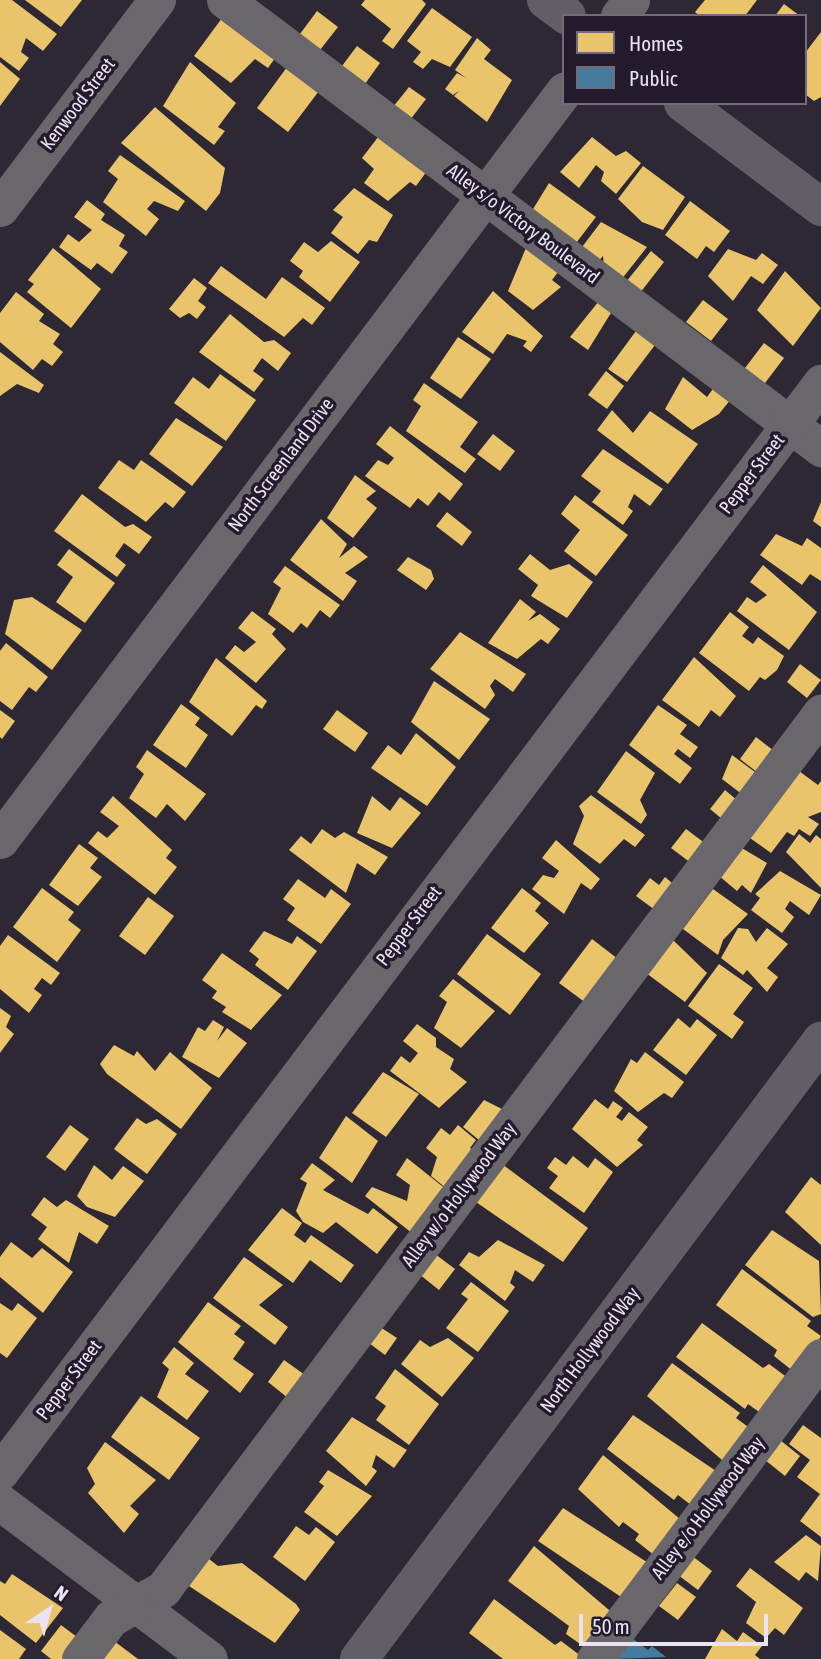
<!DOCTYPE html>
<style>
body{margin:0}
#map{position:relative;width:821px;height:1659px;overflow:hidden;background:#2d2833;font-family:"Asap Condensed",sans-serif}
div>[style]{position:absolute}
.homes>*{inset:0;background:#e9c46a}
.public>*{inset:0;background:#457b9d}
.minor>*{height:37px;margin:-18.5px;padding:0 18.5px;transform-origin:18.5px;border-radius:18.5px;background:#69676c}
.major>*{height:38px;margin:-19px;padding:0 19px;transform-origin:19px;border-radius:19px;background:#625e66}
span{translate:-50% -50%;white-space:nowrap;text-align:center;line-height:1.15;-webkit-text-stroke:7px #231a2e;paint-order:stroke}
.street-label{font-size:19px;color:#eae4f2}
.legend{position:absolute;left:562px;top:14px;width:245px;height:91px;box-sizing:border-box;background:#231a2e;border:2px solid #736b7c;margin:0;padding:9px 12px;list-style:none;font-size:21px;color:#eae4f2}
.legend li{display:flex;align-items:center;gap:14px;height:35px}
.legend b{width:35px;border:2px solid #736b7c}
.north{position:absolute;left:14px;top:1575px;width:70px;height:70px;-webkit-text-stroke:5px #231a2e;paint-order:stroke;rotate:36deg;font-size:19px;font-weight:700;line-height:28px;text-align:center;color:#eae4f2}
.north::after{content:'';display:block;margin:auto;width:24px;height:32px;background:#eae4f2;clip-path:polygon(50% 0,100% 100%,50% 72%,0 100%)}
.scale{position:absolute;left:579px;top:1614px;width:189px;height:32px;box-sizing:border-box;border:4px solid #eae4f2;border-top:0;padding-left:9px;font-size:21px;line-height:24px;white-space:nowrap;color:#eae4f2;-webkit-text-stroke:5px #231a2e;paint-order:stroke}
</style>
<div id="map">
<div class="homes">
<div style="clip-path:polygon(0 0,12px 0,57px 34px,43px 51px,26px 38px,21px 52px,29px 58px,19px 71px,0 57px)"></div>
<div style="clip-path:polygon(25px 0,82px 0,61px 27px)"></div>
<div style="clip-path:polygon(365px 0,422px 0,426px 4px,393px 49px,382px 41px,391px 29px,361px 5px)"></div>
<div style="clip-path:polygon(705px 0,757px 0,745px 16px,700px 16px,695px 12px)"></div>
<div style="clip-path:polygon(784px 4px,800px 16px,775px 16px)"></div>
<div style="clip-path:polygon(432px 8px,472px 37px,450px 67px,432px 59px,423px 69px,413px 62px,421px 52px,407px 41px)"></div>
<div style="clip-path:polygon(317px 11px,338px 27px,320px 50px,300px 34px)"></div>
<div style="clip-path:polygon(225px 14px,278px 54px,268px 68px,255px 59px,231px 83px,194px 56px)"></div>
<div style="clip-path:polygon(821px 32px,821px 97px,814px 101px,805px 94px,805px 53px)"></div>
<div style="clip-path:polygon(477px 38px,491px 50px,484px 59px,512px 80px,487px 122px,454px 96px,459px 91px,453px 95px,445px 89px,457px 73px,466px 78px,455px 70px)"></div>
<div style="clip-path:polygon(357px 46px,380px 63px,365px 84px,342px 66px)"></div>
<div style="clip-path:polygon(0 62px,20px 79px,0 106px)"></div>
<div style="clip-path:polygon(190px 62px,236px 103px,218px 127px,225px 131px,214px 145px,163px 106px)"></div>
<div style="clip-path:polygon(290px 63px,322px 87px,288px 132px,257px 108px)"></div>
<div style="clip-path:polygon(409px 87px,426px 99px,410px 120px,393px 107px)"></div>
<div style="clip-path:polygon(155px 107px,225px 168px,220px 193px,206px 211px,121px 143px)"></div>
<div style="clip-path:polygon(382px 132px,430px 167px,416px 186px,410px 182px,388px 201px,364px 183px,374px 169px,362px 158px)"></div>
<div style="clip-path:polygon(592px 137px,616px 156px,626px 151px,641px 163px,616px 194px,601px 181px,604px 172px,596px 165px,579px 188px,560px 172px)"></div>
<div style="clip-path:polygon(120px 155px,185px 201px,178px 211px,154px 201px,147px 209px,159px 219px,146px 236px,103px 202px,118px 179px,108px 171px)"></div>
<div style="clip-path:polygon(643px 166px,685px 197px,663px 230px,642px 222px,618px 199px)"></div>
<div style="clip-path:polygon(549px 183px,596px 217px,573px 247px,530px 214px)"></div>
<div style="clip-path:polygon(354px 188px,393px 215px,377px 242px,369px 240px,358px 254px,331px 233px,343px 217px,333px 210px)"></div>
<div style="clip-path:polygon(87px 200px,105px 214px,101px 220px,125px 235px,119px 246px,128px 252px,112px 274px,97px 263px,91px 270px,59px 247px,68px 234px,79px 242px,92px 230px,74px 217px)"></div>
<div style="clip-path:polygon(690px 201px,730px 231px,714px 252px,706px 246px,697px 259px,665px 235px)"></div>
<div style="clip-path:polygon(601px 222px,647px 247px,621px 280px,604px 267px,603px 256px,596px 264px,579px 251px)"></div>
<div style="clip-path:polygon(331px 241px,360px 262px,330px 302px,299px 277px,303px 271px,290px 261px,304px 242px,318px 252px)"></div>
<div style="clip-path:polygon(528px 243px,561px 268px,552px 280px,561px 287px,533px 310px,508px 291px)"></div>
<div style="clip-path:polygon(53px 248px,101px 289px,71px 328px,27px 292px,34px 284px,28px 280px)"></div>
<div style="clip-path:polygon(728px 249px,756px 260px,762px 253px,778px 265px,763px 284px,751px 276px,733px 301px,708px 276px)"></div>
<div style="clip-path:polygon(651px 251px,664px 262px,640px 293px,626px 282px)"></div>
<div style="clip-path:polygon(221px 266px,266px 299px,282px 277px,325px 308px,312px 325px,303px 318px,284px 337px,208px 283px)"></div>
<div style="clip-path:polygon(785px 271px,821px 308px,793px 346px,757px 310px)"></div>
<div style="clip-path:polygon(194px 278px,207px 288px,198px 301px,206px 307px,197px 319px,189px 313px,180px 318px,169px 309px)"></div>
<div style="clip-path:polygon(493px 291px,543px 336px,531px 352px,523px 346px,527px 341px,507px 334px,493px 354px,462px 332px)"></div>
<div style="clip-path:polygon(16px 292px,44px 314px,39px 321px,60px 334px,53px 344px,63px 352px,52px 366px,42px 359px,33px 370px,0 342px,0 313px)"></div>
<div style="clip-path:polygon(603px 296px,614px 308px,588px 350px,570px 337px)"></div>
<div style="clip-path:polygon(703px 300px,728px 319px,711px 341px,686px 322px)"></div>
<div style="clip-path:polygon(230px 314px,264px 342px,274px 340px,291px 353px,278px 371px,262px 358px,253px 371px,264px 379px,254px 392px,199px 352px)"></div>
<div style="clip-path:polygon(636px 331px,655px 345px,627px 382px,608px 369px)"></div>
<div style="clip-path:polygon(458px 337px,491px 359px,461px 399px,430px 378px)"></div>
<div style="clip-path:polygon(764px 343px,784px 358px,762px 387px,742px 372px)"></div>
<div style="clip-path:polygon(0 352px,44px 385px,39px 393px,17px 384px,0 396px)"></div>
<div style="clip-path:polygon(606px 371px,624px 386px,607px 409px,588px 395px)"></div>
<div style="clip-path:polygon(220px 374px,256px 400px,226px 441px,174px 403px,193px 377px,209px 389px)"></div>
<div style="clip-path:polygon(683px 377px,707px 397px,718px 382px,735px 394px,719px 414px,692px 430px,665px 409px)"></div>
<div style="clip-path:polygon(424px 383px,478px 422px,460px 447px,476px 459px,465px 473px,406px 431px,421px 406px,413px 400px)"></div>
<div style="clip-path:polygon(612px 410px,633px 433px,650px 411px,698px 444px,668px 484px,597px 430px)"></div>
<div style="clip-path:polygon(176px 418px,223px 447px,192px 486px,149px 454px)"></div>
<div style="clip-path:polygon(390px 426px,463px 484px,450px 501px,439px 492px,428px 506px,418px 498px,410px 508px,365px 476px,378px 460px,388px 465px,394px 458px,376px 444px)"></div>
<div style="clip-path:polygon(493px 434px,515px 451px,500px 471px,477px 454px)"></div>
<div style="clip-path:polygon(603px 449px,663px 489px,650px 506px,634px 494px,628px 507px,633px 511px,623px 525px,592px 502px,601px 491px,581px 476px)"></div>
<div style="clip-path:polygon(119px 460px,134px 470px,141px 460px,186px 492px,173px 508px,165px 502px,146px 522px,98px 488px)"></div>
<div style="clip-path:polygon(355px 475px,376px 491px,366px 499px,377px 508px,353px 538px,327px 518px)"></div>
<div style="clip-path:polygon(82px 494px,125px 527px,133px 524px,152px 537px,139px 554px,124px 543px,115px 556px,126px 565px,117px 577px,54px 531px)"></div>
<div style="clip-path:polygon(575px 495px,628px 535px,596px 576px,564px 551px,580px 530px,561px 514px)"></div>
<div style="clip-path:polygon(821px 502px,821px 527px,813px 521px)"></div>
<div style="clip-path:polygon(447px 512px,472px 532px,462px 546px,436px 526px)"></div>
<div style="clip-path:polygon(321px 519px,347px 544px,339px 558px,354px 546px,368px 557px,345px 573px,357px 581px,343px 601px,290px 560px)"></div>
<div style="clip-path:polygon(776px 534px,802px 546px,807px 538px,821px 548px,821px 581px,810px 574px,802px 585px,760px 555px)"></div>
<div style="clip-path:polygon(69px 549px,115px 583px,85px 623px,56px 602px,73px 577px,57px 565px)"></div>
<div style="clip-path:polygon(530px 554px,550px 570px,569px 564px,593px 582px,567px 618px,531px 596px,538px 585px,518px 569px)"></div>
<div style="clip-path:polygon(408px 557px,431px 570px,434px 579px,426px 590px,397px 570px)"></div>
<div style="clip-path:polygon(763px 565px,817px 612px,789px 650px,737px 611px,747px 597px,756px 603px,767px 595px,750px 582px)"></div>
<div style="clip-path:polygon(285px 566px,340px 605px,330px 618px,320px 610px,307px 628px,301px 623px,293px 633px,268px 614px,281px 588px,273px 582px)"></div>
<div style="clip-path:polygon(32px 597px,82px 630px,52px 670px,5px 634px,14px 600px)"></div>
<div style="clip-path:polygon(520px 599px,536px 612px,528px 621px,540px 614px,560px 629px,548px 644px,541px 639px,517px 659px,488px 643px)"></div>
<div style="clip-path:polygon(252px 611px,276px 629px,272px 634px,286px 649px,256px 683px,225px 658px,235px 645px,244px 652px,256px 642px,238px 628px)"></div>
<div style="clip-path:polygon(730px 612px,749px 627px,742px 636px,753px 644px,758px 637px,784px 656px,777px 670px,765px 680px,760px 677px,749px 691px,699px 653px)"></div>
<div style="clip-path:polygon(460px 632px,526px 674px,513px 692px,495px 679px,490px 686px,495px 695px,485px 709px,430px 669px)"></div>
<div style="clip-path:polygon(6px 643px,48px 677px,36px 692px,29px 687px,12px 710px,0 701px,0 651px)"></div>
<div style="clip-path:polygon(694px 657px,736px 696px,720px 717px,711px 710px,699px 727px,662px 700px)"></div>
<div style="clip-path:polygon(216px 658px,267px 701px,262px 709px,256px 705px,232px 736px,189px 702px)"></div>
<div style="clip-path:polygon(800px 664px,821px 680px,807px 698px,787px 682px)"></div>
<div style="clip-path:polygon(434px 681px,490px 719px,459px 760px,411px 722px)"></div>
<div style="clip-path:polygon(181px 704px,200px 718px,195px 725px,208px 735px,186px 768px,153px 745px)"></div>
<div style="clip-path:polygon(658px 705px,687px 725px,680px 734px,698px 747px,690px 758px,678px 749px,674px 754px,692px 768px,680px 784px,629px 745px)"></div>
<div style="clip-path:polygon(0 710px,15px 721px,2px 739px,0 737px)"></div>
<div style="clip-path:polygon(337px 710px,368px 733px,355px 752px,323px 729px)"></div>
<div style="clip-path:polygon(416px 733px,456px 767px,427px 806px,371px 768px,388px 745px,401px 755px)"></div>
<div style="clip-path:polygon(756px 737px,778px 754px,762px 776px,740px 759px)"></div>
<div style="clip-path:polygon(147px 750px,206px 794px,185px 821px,167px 804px,156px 818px,129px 798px,144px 774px,136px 767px)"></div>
<div style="clip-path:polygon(626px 751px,655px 773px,640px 800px,647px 815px,641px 824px,597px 792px)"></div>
<div style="clip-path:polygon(732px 755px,759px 775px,743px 795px,722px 779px)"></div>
<div style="clip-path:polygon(799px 771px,818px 785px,821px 781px,821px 812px,808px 817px,819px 824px,810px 836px,799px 829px,794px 836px,787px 832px,771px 853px,750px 838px)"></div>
<div style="clip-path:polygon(725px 790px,744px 806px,728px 824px,710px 809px)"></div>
<div style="clip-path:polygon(591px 795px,645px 835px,635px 847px,624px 839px,600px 864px,573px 844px,584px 816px,579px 806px)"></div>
<div style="clip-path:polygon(113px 796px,172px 850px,166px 858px,177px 867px,155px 895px,88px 843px,98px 831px,107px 838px,119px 826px,100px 812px)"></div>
<div style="clip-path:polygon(372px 796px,390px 811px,400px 797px,421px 813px,392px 848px,357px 833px)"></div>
<div style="clip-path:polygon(322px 829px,335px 838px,344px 832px,388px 857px,375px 875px,357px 863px,346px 893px,289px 850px,301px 836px,311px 844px)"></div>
<div style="clip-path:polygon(686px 829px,706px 844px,691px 863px,671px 848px)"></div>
<div style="clip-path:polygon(799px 834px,810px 843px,816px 835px,821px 839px,821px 888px,786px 852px)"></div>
<div style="clip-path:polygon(556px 840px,600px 879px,591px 890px,581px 883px,564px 914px,532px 889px,543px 875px,554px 878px,559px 871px,542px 858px)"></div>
<div style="clip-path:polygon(79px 844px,98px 858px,90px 868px,102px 877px,78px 906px,49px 885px)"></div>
<div style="clip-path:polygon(740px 847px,767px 863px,751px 893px,742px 885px,737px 891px,718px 875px)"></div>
<div style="clip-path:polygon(780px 871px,821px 895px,809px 915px,790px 901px,785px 909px,794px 917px,782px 933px,751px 910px,760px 898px,755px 894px)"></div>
<div style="clip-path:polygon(665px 877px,679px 889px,655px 910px,636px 896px,650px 878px,659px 885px)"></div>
<div style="clip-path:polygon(298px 879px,325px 898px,331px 889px,351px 904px,321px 944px,287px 920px,295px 908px,283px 899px)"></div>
<div style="clip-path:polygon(42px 888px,74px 912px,68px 920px,81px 930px,57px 962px,13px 927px)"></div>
<div style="clip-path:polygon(522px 888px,541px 903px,535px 911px,549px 923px,524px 953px,491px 928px)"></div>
<div style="clip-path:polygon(713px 889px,748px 914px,723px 940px,718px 955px,683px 929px)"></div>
<div style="clip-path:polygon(148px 897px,174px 916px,145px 955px,119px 936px)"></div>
<div style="clip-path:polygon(738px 928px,748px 929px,756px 942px,767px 928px,788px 944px,767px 968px,778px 977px,767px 992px,747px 970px,743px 975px,721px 958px)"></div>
<div style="clip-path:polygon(264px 931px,292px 944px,297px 936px,317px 951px,288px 990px,255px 965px,259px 959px,249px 951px)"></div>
<div style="clip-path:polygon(487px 934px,541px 974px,510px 1015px,457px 974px)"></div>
<div style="clip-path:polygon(8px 935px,60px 973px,51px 985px,42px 978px,34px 989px,42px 995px,29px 1013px,0 989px,0 946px)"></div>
<div style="clip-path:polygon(592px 939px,618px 959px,586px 1003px,559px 983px)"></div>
<div style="clip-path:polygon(672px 939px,707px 973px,685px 1002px,646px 973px)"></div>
<div style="clip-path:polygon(222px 953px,282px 995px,251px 1030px,222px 1012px,226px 1007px,212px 998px,217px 991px,202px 980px)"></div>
<div style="clip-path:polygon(719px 964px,753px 988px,733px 1014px,744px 1022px,732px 1039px,688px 1006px)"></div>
<div style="clip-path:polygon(453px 979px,495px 1011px,461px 1048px,434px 1028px,447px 1002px,439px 996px)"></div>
<div style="clip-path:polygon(0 1008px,11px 1016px,6px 1027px,14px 1034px,0 1053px)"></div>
<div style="clip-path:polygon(678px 1018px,690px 1028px,697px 1019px,717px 1035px,686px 1075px,653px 1050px)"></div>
<div style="clip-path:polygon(213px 1020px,224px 1027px,217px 1041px,227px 1028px,247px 1043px,219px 1078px,182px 1057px,198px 1027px,205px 1031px)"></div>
<div style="clip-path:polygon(417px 1024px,436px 1038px,436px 1047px,454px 1059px,450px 1069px,467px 1082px,439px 1108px,390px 1071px,401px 1056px,410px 1063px,418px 1053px,403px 1041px)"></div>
<div style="clip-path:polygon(114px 1045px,134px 1056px,137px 1051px,155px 1071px,170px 1052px,212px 1088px,181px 1129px,107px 1074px,100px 1064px)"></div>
<div style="clip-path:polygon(645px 1052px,684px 1082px,672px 1098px,664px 1093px,638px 1112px,614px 1091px,631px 1059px,637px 1063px)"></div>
<div style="clip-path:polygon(383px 1072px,419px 1094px,386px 1137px,352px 1113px)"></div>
<div style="clip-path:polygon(595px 1099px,608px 1109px,613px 1101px,623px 1108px,616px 1117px,622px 1121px,629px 1112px,648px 1127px,637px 1140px,643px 1145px,617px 1167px,572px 1129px)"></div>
<div style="clip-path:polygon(484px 1100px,504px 1110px,484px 1144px,463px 1127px)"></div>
<div style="clip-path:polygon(346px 1116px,378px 1141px,352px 1183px,319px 1158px)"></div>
<div style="clip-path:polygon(137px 1118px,146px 1124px,157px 1119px,177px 1134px,147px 1174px,114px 1149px)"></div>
<div style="clip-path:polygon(70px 1125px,89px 1139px,65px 1171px,46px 1157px)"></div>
<div style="clip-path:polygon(458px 1125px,476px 1140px,470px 1148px,476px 1152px,451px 1192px,431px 1176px,437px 1157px,426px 1148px,441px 1128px,450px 1135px)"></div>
<div style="clip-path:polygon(573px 1156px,588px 1168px,595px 1158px,613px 1172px,584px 1213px,549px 1188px,558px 1176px,547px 1168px,555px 1157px,566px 1165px)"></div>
<div style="clip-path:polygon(407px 1158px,447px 1190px,417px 1237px,365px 1196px,372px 1187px,407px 1201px,410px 1185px,396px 1175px)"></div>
<div style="clip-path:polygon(312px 1163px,335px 1180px,323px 1190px,368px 1214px,373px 1208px,398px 1227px,377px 1254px,336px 1222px,323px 1233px,303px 1222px,296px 1211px,307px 1183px,300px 1179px)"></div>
<div style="clip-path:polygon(502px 1164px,588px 1228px,563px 1262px,473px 1200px)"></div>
<div style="clip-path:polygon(94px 1165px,112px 1180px,123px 1166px,144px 1181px,115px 1217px,87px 1207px,77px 1196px)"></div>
<div style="clip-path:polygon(811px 1177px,821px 1185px,821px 1245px,785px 1212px)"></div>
<div style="clip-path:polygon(44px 1197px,57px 1207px,66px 1200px,109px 1226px,97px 1244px,79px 1232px,69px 1263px,38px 1239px,47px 1227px,31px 1215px)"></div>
<div style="clip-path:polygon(282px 1208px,302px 1223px,294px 1235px,305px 1243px,311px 1235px,354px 1265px,341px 1283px,310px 1260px,293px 1283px,248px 1250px)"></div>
<div style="clip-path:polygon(772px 1230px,819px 1261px,821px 1314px,813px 1317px,745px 1265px)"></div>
<div style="clip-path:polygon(498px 1240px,545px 1265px,533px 1282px,515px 1270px,510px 1283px,515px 1287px,505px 1301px,459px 1265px,469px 1252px,479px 1257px)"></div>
<div style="clip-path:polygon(11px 1242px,32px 1258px,42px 1248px,73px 1272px,43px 1313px,0 1277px,0 1257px)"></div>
<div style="clip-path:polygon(435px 1254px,455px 1269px,439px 1290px,419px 1274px)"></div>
<div style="clip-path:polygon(244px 1257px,283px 1285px,259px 1305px,288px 1327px,275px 1345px,213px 1298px)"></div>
<div style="clip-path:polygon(742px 1269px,811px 1321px,807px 1326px,821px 1336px,798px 1375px,774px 1356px,777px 1350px,716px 1305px)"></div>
<div style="clip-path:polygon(471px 1282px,509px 1311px,478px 1352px,446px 1328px,468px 1299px,461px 1294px)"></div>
<div style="clip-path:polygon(208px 1302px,241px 1326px,234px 1334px,245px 1342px,233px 1359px,254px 1374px,240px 1393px,178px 1342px)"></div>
<div style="clip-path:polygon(0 1303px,12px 1311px,18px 1303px,37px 1318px,7px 1358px,0 1353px)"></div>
<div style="clip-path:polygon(702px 1323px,763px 1368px,769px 1364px,792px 1381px,766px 1417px,748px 1404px,745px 1409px,676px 1357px)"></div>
<div style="clip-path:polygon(380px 1327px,397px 1338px,385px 1355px,369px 1343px)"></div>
<div style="clip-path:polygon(448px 1338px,474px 1358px,442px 1397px,401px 1364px,420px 1340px,430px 1347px)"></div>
<div style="clip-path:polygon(174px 1347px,194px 1363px,185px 1374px,209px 1391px,187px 1420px,157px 1397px,169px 1369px,162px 1363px)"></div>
<div style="clip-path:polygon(284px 1360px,305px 1375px,288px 1398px,268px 1382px)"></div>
<div style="clip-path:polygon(672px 1363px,740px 1413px,736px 1418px,755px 1432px,729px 1466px,647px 1396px)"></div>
<div style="clip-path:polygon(395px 1369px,439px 1404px,409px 1445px,376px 1420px,386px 1406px,375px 1398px)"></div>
<div style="clip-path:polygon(141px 1396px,200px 1438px,169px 1480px,111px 1437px)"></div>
<div style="clip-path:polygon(633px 1415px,722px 1475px,696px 1509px,678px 1495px,674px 1500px,607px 1449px)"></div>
<div style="clip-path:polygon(352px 1417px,407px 1450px,394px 1468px,376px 1455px,372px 1467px,377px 1471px,366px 1486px,326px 1451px)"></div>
<div style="clip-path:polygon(803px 1425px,821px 1438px,821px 1537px,800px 1521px,820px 1494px,797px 1477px,810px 1460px,789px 1444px)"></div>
<div style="clip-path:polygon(780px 1440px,800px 1456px,785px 1476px,765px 1460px)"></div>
<div style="clip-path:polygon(105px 1442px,156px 1480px,130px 1506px,139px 1514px,124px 1533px,88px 1493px,95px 1484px,87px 1468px)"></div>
<div style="clip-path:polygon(603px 1455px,686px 1524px,659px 1559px,635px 1540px,639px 1534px,623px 1522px,619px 1527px,578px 1489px)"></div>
<div style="clip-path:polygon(328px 1470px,372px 1496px,337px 1536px,304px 1512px,324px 1486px,319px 1482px)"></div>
<div style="clip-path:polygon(563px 1508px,653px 1566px,627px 1601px,538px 1541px)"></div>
<div style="clip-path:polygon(296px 1526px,309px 1535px,316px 1527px,335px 1542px,305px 1581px,273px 1557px)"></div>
<div style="clip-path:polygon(806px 1535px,821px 1546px,818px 1581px,806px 1572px,799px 1581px,774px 1562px)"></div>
<div style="clip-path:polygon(534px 1546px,616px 1616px,590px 1651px,566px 1634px,569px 1626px,508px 1581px)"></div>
<div style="clip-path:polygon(692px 1556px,712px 1571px,698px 1590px,678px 1575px)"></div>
<div style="clip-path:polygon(209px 1559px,218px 1566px,242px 1563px,296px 1604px,300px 1610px,275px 1643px,189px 1586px)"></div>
<div style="clip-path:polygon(750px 1568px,803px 1608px,784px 1635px,775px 1628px,766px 1638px,746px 1623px,756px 1602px,736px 1586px)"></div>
<div style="clip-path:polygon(12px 1574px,63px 1608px,36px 1643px,0 1615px,0 1581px,5px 1584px)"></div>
<div style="clip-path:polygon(677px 1583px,696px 1597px,678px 1620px,659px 1606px)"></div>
<div style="clip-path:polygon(494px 1599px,555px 1645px,561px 1641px,585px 1659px,503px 1659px,469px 1633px)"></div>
<div style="clip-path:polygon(61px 1625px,81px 1640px,67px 1659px,51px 1659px,41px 1651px)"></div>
<div style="clip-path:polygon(722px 1629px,737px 1641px,743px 1632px,762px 1646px,755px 1655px,760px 1659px,705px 1659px)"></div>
<div style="clip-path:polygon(0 1630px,26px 1649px,19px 1659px,0 1659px)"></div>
<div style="clip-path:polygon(114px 1641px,138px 1659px,101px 1659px)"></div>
</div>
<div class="public">
<div style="clip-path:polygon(632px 1638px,648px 1650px,652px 1646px,666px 1657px,615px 1659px)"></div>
</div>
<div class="minor">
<div style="left:225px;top:0;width:746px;rotate:36.93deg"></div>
<div style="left:619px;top:16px;width:20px;rotate:-53deg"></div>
<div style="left:0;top:208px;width:261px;rotate:-53deg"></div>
<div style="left:0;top:840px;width:938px;rotate:-53.02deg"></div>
<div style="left:0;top:1472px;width:1364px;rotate:-52.99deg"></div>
<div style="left:0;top:1502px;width:261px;rotate:36.9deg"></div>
<div style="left:80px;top:1659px;width:51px;rotate:-52.9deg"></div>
<div style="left:111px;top:1618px;width:60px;rotate:-29.1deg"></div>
<div style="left:163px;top:1589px;width:1096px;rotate:-53.09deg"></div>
<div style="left:595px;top:1659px;width:377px;rotate:-53.2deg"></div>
</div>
<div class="major">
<div style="left:546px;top:0;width:26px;rotate:37deg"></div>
<div style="left:683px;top:103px;width:173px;rotate:37deg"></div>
<div style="left:359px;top:1659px;width:772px;rotate:-53.22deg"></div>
</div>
<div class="street-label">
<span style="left:78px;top:104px;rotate:-53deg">Kenwood Street</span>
<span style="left:523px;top:224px;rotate:37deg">Alley s/o Victory Boulevard</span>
<span style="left:281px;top:465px;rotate:-53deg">North Screenland Drive</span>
<span style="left:752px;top:474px;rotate:-53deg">Pepper Street</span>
<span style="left:409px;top:926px;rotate:-53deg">Pepper Street</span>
<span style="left:459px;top:1195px;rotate:-53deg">Alley w/o Hollywood Way</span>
<span style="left:590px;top:1350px;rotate:-53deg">North Hollywood Way</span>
<span style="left:69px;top:1380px;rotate:-53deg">Pepper Street</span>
<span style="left:708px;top:1508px;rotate:-53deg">Alley e/o Hollywood Way</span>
</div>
<ul class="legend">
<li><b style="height:19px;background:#e9c46a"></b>Homes</li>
<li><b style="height:19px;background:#457b9d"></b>Public</li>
</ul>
<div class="north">N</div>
<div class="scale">50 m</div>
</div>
